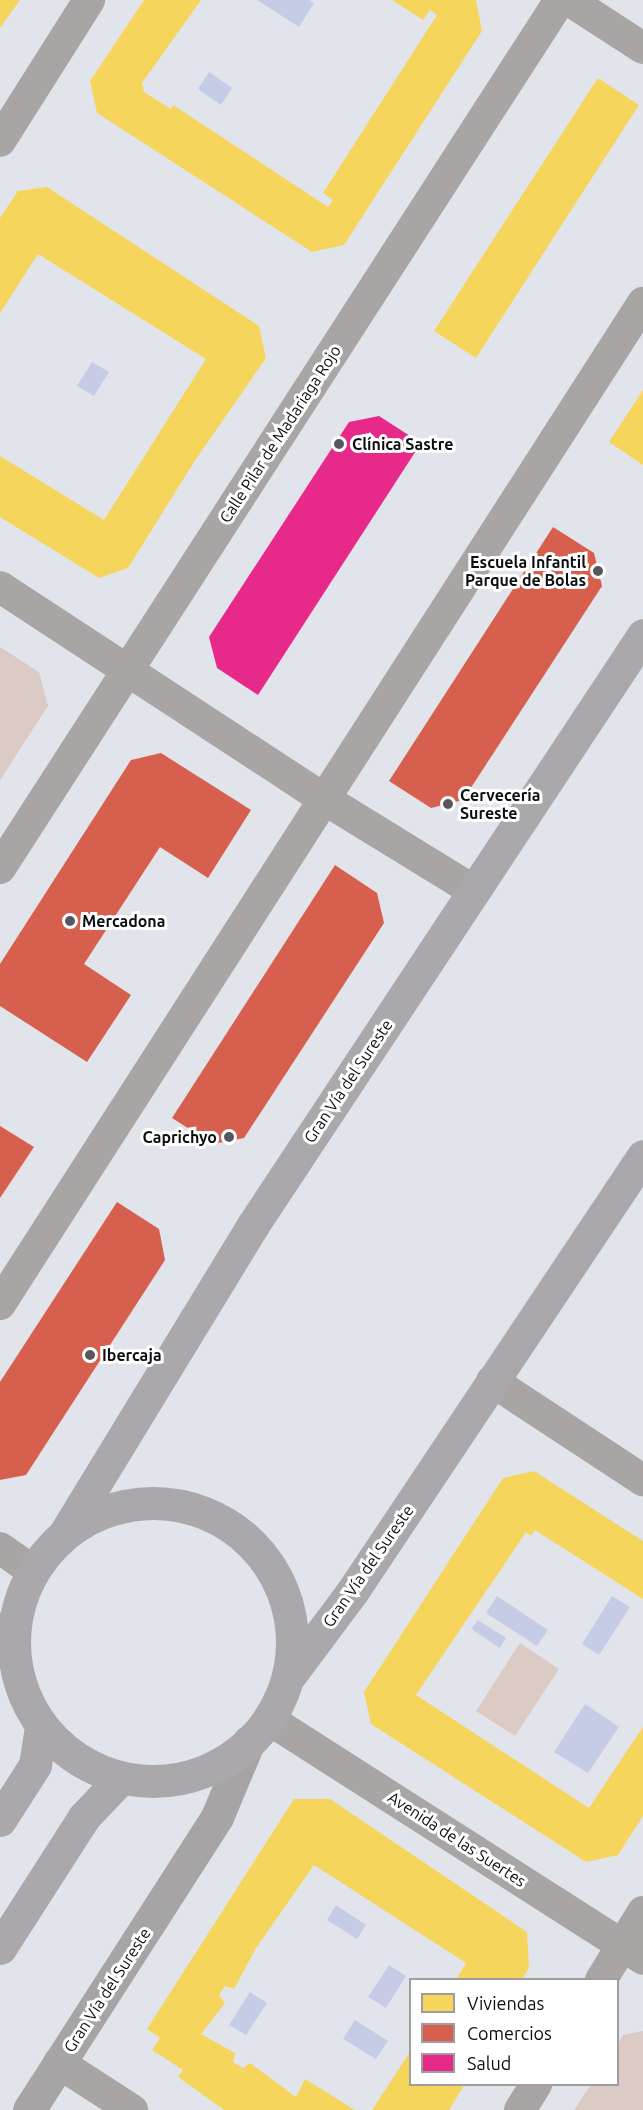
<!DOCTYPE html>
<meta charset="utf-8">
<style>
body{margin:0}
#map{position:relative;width:643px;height:2110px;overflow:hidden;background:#e2e4ec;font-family:Ubuntu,sans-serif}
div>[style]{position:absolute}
.green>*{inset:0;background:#dccac5}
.water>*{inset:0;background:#c7cce6}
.homes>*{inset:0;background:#f6d55c}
.shops>*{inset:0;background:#d6604d}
.health>*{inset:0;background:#e7298a}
.street>*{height:32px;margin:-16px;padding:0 16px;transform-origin:16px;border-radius:16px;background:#a9a5a5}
.secondary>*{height:33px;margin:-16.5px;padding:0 16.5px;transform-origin:16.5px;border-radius:16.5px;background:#a7a4a6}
.primary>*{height:33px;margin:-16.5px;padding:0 16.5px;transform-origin:16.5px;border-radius:16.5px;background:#aba8ab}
.primary>.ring{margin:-16.5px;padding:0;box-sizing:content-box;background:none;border:33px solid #aba8ab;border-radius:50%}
.dots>*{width:16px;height:16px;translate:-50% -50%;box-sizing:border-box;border:3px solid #fff;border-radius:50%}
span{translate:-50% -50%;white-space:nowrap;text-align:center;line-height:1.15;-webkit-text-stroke:6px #fff;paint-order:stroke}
.street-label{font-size:16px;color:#0c0d11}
.poi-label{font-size:16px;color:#0c0d11;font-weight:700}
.left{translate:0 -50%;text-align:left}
.right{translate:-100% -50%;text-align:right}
.legend{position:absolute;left:409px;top:1978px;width:210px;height:108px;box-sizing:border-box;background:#fff;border:2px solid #9e9ea0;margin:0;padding:8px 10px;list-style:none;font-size:18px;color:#0c0d11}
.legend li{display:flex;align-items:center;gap:12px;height:30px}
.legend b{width:30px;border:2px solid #9e9ea0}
</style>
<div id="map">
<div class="green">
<div style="clip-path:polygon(0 647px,39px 672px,48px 706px,0 780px)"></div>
<div style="clip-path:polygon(520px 1643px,559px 1669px,515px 1736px,476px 1711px)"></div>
<div style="clip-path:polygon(643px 2031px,643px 2110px,574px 2110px,591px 2085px,618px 2084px,618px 2044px,623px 2035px)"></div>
</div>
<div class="water">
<div style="clip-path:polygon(257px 0,309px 0,314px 3px,299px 27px)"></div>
<div style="clip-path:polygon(209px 72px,232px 88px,221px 105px,198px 89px)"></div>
<div style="clip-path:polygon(92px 362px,109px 372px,94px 396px,77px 386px)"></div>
<div style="clip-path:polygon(497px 1596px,548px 1630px,537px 1646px,486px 1613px)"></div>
<div style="clip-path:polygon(612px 1596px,630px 1607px,599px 1655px,582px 1644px)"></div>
<div style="clip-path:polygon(478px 1620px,506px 1638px,500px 1648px,471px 1629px)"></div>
<div style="clip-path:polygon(585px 1704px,619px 1727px,588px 1773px,554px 1752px)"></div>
<div style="clip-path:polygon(336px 1905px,366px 1925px,357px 1939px,327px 1920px)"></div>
<div style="clip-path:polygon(389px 1965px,406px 1976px,386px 2008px,368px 1997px)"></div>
<div style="clip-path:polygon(250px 1992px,267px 2003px,246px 2035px,229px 2025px)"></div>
<div style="clip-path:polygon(355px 2020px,388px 2041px,376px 2059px,343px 2039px)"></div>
</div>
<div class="homes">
<div style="clip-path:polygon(0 0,20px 0,0 28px)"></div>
<div style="clip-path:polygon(144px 0,201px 0,142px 83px,144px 92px,171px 109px,173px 105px,328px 207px,333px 200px,323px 193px,437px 15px,430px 10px,423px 20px,392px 0,476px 0,482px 31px,344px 245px,312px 252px,97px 113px,90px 81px)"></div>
<div style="clip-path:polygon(598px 78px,639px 105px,476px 358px,434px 331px)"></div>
<div style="clip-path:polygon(47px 187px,259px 326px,266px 358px,194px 462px,128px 568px,99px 578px,0 517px,0 456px,104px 520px,206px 359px,38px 254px,0 313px,0 218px,18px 191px)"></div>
<div style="clip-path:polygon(643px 390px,643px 465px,609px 442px)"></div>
<div style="clip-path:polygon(534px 1471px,643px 1541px,643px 1599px,535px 1530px,531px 1536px,526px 1532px,416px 1695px,589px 1808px,643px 1727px,643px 1816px,618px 1855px,586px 1862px,371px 1724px,364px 1692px,503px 1478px)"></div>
<div style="clip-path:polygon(294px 1799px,330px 1799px,527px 1932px,529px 1967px,522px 1980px,456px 1980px,466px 1963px,314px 1865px,256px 1948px,234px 1989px,225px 1986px,219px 1995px,225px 2003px,201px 2034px,235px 2053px,233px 2062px,243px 2068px,250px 2063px,296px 2097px,305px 2079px,355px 2110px,224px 2110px,178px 2077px,183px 2070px,152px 2050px,160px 2038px,147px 2029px)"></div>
<div style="clip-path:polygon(410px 2052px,411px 2085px,464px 2085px,449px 2110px,372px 2110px)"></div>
</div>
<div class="shops">
<div style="clip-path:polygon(553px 527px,594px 553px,602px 586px,463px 800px,431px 808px,389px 781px)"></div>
<div style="clip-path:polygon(161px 753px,251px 810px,208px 878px,160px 847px,84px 964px,131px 995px,87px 1062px,0 1006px,0 964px,131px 760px)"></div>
<div style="clip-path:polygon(335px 865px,377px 893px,384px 923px,244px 1138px,213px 1144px,172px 1118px)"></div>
<div style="clip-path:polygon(0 1126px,34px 1147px,0 1198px)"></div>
<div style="clip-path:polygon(117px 1202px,159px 1229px,165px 1260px,26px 1475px,0 1480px,0 1382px)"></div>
</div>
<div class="health">
<div style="clip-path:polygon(379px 416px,421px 443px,258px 695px,217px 668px,209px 637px,349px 422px)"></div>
</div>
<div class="street">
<div style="left:569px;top:0;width:88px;rotate:33deg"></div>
<div style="left:0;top:141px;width:167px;rotate:-57.7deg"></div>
<div style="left:0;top:587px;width:389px;rotate:33.2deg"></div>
<div style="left:326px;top:800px;width:174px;rotate:31.6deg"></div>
<div style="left:0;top:868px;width:1033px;rotate:-57.17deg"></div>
<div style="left:0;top:1304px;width:1190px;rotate:-57.29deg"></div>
<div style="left:492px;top:1381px;width:181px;rotate:33.3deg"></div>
<div style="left:0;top:1548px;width:39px;rotate:35deg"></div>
<div style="left:270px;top:1720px;width:443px;rotate:32.6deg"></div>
<div style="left:601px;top:1980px;width:80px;rotate:-58.3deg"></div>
<div style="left:59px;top:2063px;width:87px;rotate:32.8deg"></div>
<div style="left:520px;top:2110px;width:31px;rotate:-58deg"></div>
</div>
<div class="secondary">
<div style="left:0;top:1633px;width:18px;rotate:-38deg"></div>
<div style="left:29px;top:2110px;width:348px;rotate:-57.3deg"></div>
<div style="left:217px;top:1817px;width:82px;rotate:-67.2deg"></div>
</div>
<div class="primary">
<div class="ring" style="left:14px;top:1503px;width:245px;height:245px"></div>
<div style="left:65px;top:1533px;width:361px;rotate:-58.6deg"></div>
<div style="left:253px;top:1225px;width:707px;rotate:-56.53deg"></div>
<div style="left:290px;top:1675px;width:104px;rotate:-53.2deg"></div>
<div style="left:352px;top:1592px;width:524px;rotate:-56.28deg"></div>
<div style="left:0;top:1820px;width:65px;rotate:-57.5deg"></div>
<div style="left:35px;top:1765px;width:39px;rotate:-81deg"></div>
<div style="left:0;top:1948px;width:156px;rotate:-57.3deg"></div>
<div style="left:84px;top:1817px;width:54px;rotate:-46.5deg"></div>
</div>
<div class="dots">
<div style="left:339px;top:444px;background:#57585e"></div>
<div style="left:598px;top:571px;background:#57585e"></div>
<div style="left:448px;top:804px;background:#57585e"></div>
<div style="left:70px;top:921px;background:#57585e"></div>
<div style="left:229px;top:1137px;background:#57585e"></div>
<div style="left:90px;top:1355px;background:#57585e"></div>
</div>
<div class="street-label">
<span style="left:280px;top:434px;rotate:-57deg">Calle Pilar de Madariaga Rojo</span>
<span style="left:348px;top:1081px;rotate:-56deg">Gran Vía del Sureste</span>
<span style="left:368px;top:1566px;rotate:-55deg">Gran Vía del Sureste</span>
<span style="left:457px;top:1839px;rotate:33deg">Avenida de las Suertes</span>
<span style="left:107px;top:1990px;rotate:-57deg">Gran Vía del Sureste</span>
</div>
<div class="poi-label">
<span class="left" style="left:352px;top:444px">Clínica Sastre</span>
<span class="right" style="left:586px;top:571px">Escuela Infantil<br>Parque de Bolas</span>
<span class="left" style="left:460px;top:804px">Cervecería<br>Sureste</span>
<span class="left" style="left:82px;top:921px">Mercadona</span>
<span class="right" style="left:217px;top:1137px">Caprichyo</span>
<span class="left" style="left:102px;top:1355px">Ibercaja</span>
</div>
<ul class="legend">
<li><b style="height:16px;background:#f6d55c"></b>Viviendas</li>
<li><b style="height:16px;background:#d6604d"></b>Comercios</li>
<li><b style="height:16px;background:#e7298a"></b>Salud</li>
</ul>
</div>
